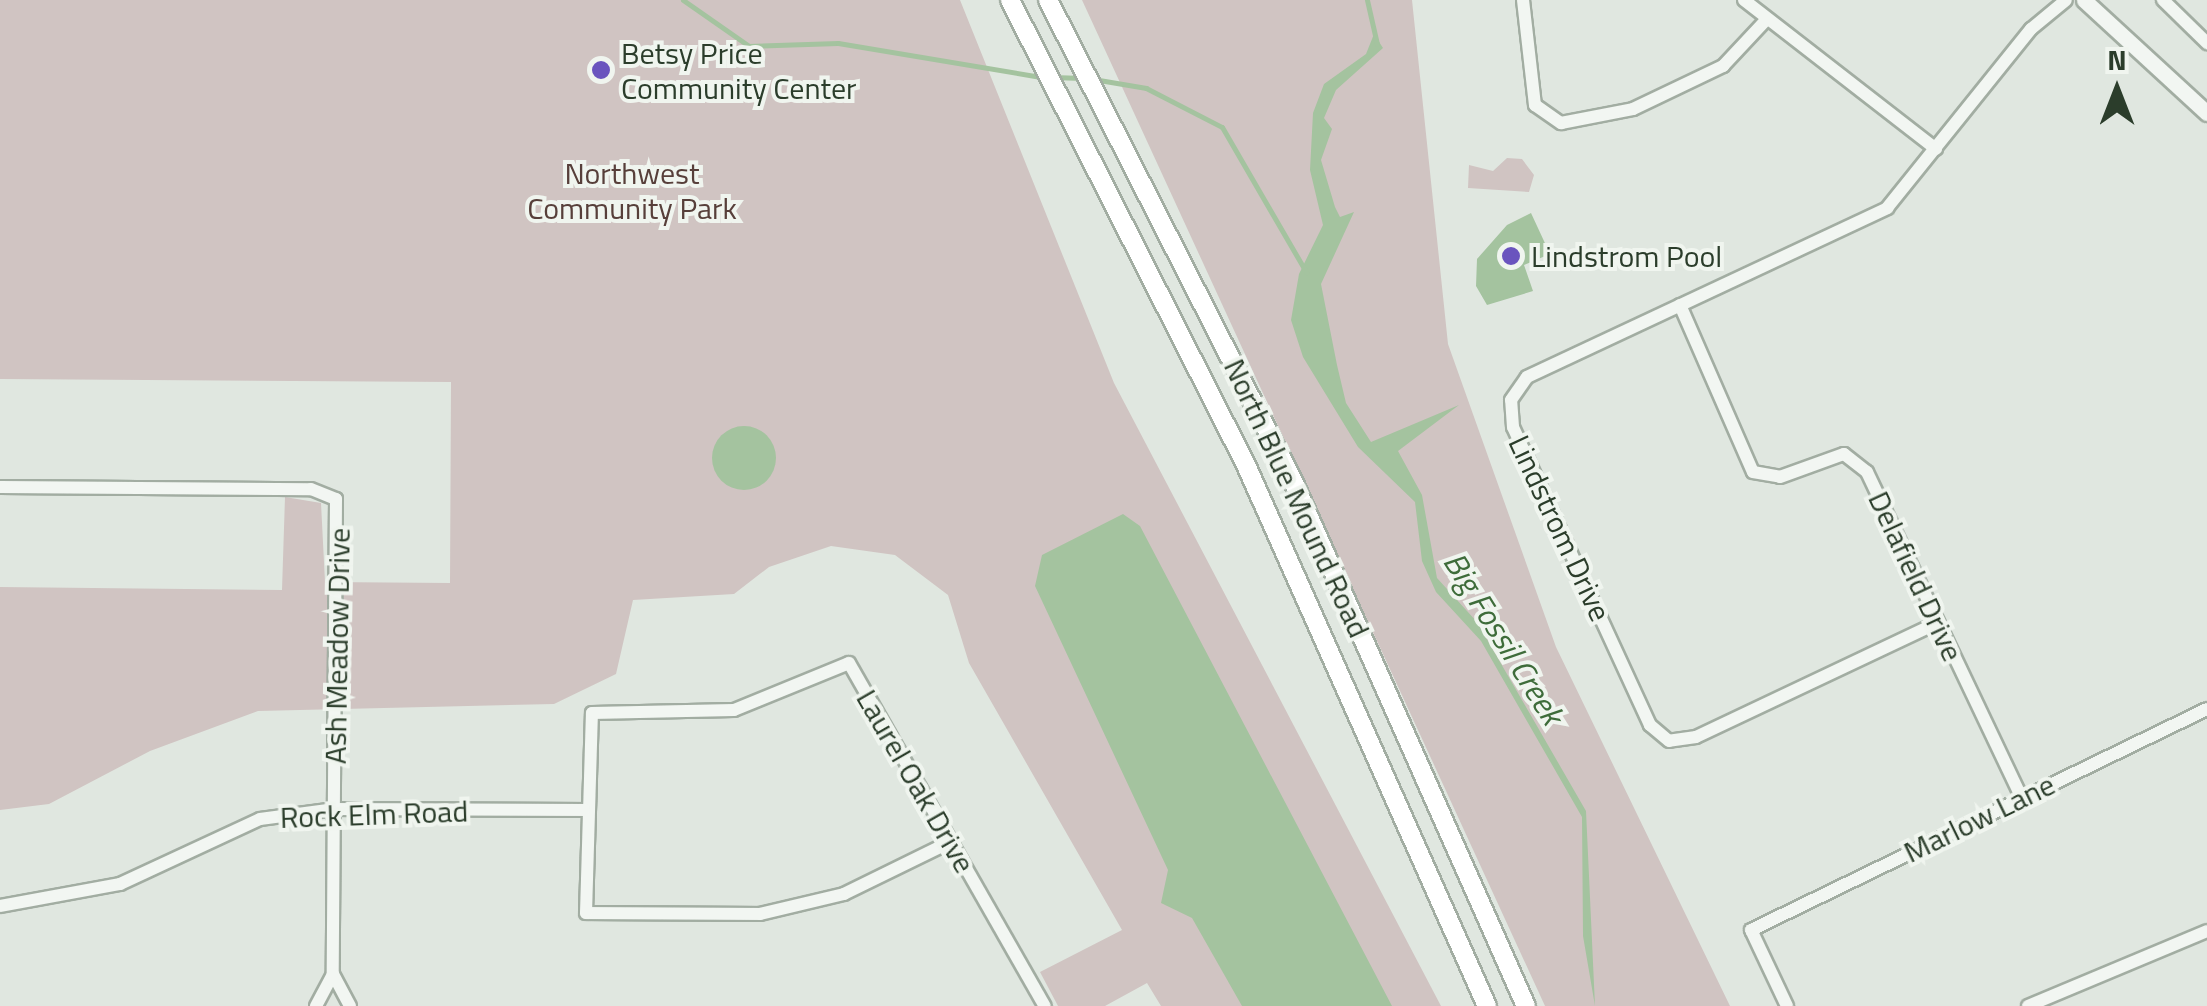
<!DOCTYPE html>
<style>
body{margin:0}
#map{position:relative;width:2207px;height:1006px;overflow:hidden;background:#e0e7e0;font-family:"Titillium Web",sans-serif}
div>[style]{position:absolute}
.green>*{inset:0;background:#d0c4c2}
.water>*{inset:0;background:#a4c39f}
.round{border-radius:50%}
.stream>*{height:5px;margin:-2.5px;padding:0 2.5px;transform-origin:2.5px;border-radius:2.5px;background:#a4c39f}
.roads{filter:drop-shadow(2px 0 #a2ada2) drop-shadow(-2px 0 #a2ada2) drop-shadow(0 2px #a2ada2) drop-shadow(0 -2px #a2ada2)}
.minor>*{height:12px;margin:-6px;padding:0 6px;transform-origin:6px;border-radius:6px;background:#f2f6f2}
.tertiary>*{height:15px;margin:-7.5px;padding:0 7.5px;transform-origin:7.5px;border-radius:7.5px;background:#f2f6f2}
.secondary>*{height:18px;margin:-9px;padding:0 9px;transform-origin:9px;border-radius:9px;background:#fff}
.dots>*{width:28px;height:28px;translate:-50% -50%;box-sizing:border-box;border:5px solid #f0f5ef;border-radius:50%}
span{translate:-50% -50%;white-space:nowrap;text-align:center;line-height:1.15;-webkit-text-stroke:8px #f0f5ef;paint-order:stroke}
.poi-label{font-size:30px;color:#2b3d2b}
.left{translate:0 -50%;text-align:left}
.park-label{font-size:30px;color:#573f3a}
.street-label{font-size:30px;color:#2b3d2b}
.water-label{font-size:32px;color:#3e6c3a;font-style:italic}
.north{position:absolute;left:2067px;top:40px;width:100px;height:100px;-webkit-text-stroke:8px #f0f5ef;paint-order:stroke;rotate:0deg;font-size:28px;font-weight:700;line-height:40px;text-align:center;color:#2b3d2b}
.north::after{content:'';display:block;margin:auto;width:35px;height:45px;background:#2b3d2b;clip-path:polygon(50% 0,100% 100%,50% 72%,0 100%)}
</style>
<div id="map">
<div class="green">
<div style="clip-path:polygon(0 0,960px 0,1114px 383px,1441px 1006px,1161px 1006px,1147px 983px,1105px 1006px,1058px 1006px,1040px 972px,1122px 930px,969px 663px,948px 595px,895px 555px,831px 546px,769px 567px,734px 594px,633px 600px,616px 674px,554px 704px,258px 711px,150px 751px,49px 804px,0 810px,0 587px,282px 590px,285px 497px,321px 503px,325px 582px,450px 583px,451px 382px,0 379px)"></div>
<div style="clip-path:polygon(1082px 0,1412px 0,1448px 344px,1556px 647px,1730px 1006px,1545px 1006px)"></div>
<div style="clip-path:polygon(1507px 158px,1522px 159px,1534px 175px,1529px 192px,1468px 188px,1469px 165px,1493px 171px)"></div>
</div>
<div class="water">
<div style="clip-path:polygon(1374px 34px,1383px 48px,1336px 90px,1324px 118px,1332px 129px,1321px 160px,1335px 207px,1340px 217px,1354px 212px,1321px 284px,1337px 365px,1346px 403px,1371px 442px,1459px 405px,1398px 451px,1422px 495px,1437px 578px,1477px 622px,1586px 811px,1595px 1006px,1583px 936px,1582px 817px,1481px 641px,1436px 592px,1422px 561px,1415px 502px,1358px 447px,1303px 357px,1291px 320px,1299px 274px,1323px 225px,1310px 170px,1313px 113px,1324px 84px,1366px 54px)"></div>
<div style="clip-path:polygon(1531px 213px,1550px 254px,1524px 265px,1533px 291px,1487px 305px,1476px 286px,1477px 259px,1507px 225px)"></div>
<div class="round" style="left:712px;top:426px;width:64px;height:64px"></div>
<div style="clip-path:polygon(1123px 514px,1140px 526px,1392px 1006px,1242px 1006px,1192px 918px,1161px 903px,1168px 870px,1035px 586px,1042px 555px)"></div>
</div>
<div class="stream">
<div style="left:683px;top:0;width:80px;rotate:34.9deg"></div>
<div style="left:749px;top:46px;width:89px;rotate:-1.9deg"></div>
<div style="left:838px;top:43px;width:207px;rotate:9.5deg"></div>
<div style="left:1367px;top:0;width:45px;rotate:77.2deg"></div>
<div style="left:1053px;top:77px;width:29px;rotate:2deg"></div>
<div style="left:1093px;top:79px;width:54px;rotate:9.6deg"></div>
<div style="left:1146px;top:88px;width:85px;rotate:27.2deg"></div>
<div style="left:1222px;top:127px;width:168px;rotate:59.9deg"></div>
</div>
<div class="roads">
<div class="minor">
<div style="left:1523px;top:0;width:106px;rotate:83.5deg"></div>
<div style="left:1535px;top:105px;width:32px;rotate:35deg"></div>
<div style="left:1561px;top:123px;width:73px;rotate:-11deg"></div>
<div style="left:1633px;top:109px;width:100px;rotate:-25.5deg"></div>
<div style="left:1723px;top:66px;width:64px;rotate:-46.9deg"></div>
<div style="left:1744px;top:0;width:243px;rotate:37.8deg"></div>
<div style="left:2163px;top:0;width:62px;rotate:44.3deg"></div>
<div style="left:1680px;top:305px;width:182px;rotate:66.4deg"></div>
<div style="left:1753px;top:472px;width:27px;rotate:10deg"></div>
<div style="left:1780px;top:477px;width:68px;rotate:-19.8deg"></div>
<div style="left:1844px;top:454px;width:29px;rotate:38deg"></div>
<div style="left:1867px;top:472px;width:359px;rotate:64.6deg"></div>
<div style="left:0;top:487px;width:311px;rotate:0.4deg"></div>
<div style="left:311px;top:489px;width:27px;rotate:22deg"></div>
<div style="left:336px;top:499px;width:475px;rotate:90.4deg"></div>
<div style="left:333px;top:974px;width:36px;rotate:62deg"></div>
<div style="left:1937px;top:623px;width:267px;rotate:154.7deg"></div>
<div style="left:1696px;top:737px;width:27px;rotate:172deg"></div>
<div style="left:1669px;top:741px;width:25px;rotate:-140deg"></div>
<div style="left:1650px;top:725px;width:328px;rotate:-114.7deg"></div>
<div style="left:1513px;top:427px;width:27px;rotate:-94deg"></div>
<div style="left:1511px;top:400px;width:28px;rotate:-55deg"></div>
<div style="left:1527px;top:377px;width:398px;rotate:-25.1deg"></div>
<div style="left:1887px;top:208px;width:230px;rotate:-51.2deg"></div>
<div style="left:2031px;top:29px;width:45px;rotate:-39.6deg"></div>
<div style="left:950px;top:842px;width:118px;rotate:153.9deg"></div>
<div style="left:844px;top:894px;width:86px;rotate:166.6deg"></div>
<div style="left:760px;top:914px;width:174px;rotate:-179.7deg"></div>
<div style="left:586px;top:913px;width:200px;rotate:-88.3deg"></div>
<div style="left:592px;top:713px;width:142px;rotate:-1.2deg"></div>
<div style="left:734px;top:710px;width:124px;rotate:-22.2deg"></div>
<div style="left:849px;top:663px;width:395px;rotate:60.3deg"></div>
<div style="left:0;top:906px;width:122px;rotate:-10.4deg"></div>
<div style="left:120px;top:884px;width:154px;rotate:-24.9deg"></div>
<div style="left:260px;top:819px;width:76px;rotate:-7.6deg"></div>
<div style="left:335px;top:809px;width:249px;rotate:0.2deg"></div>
<div style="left:316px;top:1006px;width:36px;rotate:-62deg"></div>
<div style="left:1787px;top:1006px;width:84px;rotate:-115.3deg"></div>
<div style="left:1751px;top:930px;width:507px;rotate:-25.86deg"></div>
<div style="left:2028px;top:1006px;width:194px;rotate:-22.7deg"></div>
</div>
<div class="tertiary">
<div style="left:2084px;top:0;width:167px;rotate:42.6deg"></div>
</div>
<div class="secondary">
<div style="left:1010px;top:0;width:521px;rotate:63.09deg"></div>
<div style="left:1246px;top:465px;width:592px;rotate:65.99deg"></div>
<div style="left:1048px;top:0;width:540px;rotate:63.01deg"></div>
<div style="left:1293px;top:481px;width:574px;rotate:66.07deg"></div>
</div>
</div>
<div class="dots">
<div style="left:601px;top:70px;background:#6a54be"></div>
<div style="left:1511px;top:256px;background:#6a54be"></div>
</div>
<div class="poi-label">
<span class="left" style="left:621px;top:70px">Betsy Price<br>Community Center</span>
<span class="left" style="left:1531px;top:256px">Lindstrom Pool</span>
</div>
<div class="park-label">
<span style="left:632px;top:190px">Northwest<br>Community Park</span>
</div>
<div class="street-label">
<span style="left:1297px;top:498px;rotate:65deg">North Blue Mound Road</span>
<span style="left:1560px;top:528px;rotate:65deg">Lindstrom Drive</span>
<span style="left:1916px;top:576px;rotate:65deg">Delafield Drive</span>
<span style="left:337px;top:646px;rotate:-89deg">Ash Meadow Drive</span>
<span style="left:916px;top:781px;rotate:60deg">Laurel Oak Drive</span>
<span style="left:374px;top:814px;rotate:-2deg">Rock Elm Road</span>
<span style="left:1979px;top:818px;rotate:-26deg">Marlow Lane</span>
</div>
<div class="water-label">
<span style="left:1504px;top:638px;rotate:58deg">Big Fossil Creek</span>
</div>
<div class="north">N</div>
</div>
